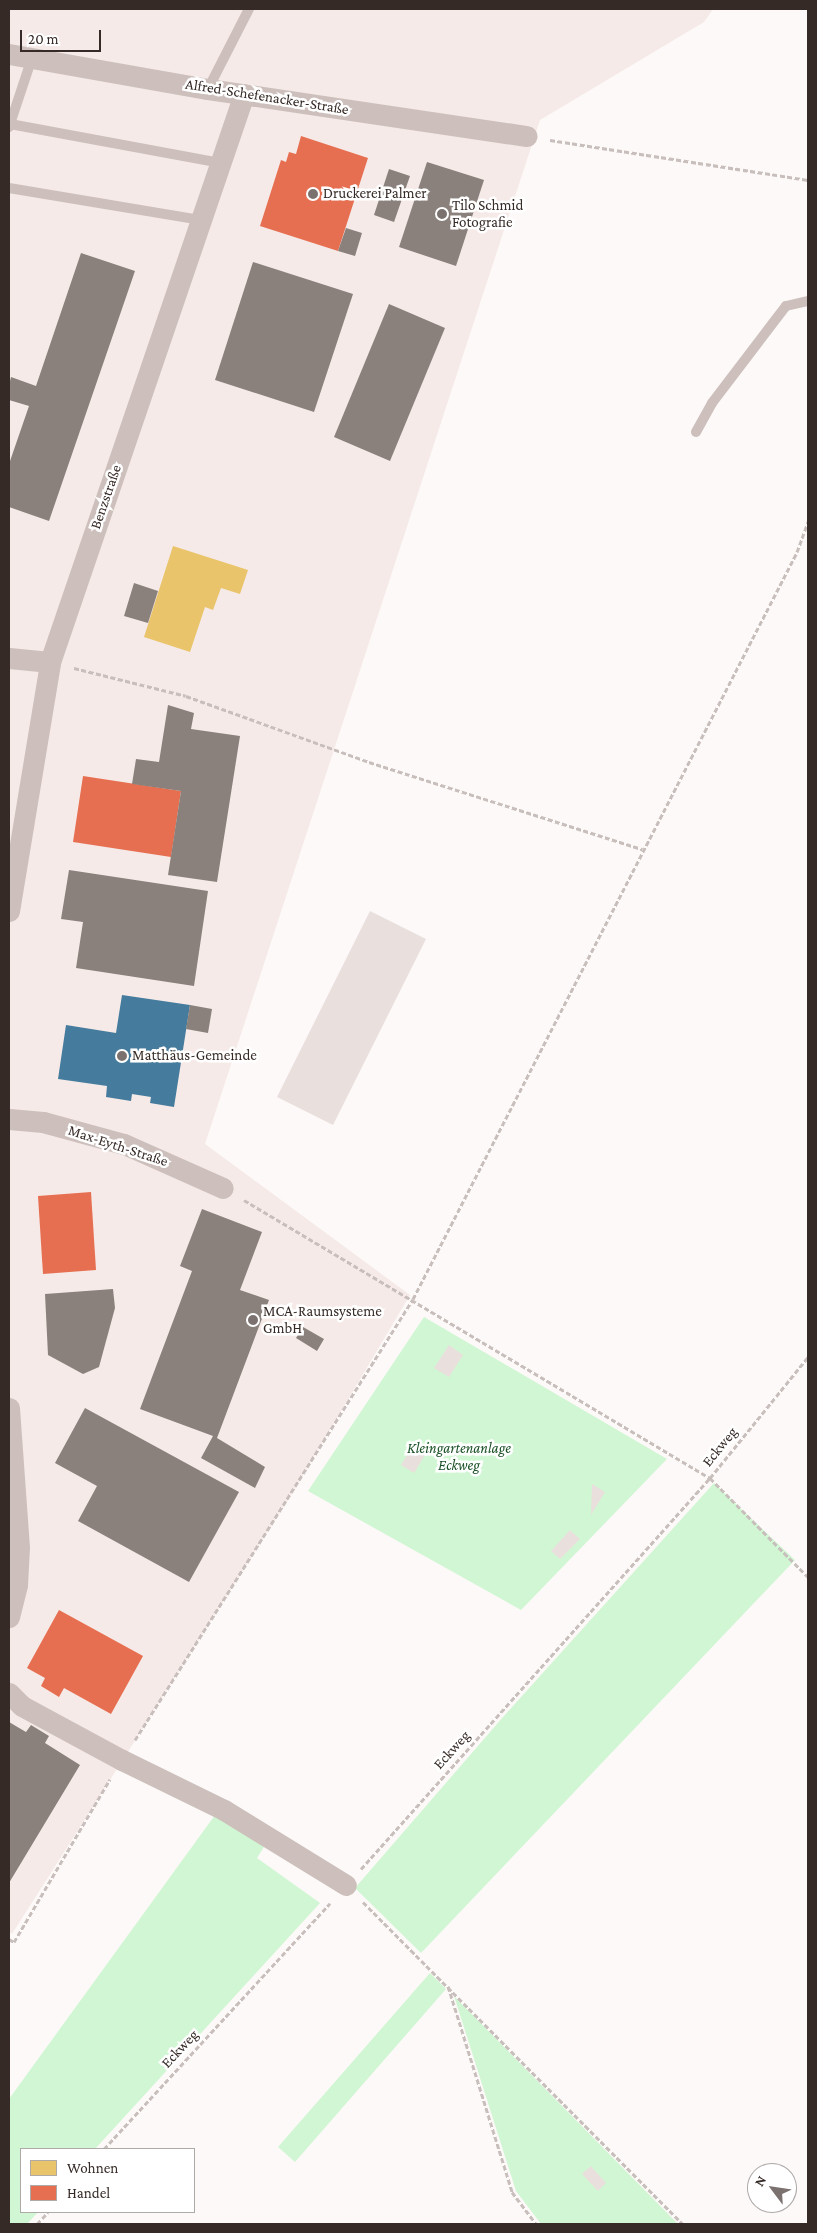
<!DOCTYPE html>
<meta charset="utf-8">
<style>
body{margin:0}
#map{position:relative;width:817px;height:2233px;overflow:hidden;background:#fcf9f8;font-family:"Crimson Pro",serif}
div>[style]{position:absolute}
.built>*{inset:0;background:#f5eae7}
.green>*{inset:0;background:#d1f6d3}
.homes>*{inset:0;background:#e9c46a}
.shops>*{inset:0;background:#e76f51}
.public>*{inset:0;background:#457b9d}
.industry>*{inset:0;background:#8a817c}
.building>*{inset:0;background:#e9e0dd}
.path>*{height:3px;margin-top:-1.5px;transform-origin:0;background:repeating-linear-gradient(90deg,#c8bfbc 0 5px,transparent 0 7.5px)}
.lane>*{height:10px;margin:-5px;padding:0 5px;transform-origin:5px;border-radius:5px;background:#cdc0bc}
.street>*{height:21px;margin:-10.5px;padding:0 10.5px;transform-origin:10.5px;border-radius:10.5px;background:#cdc0bc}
.dots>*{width:14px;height:14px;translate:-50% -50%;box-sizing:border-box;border:2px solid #fff;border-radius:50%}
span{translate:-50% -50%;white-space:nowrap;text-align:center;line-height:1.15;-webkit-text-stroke:5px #fff;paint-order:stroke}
.street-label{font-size:15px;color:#352a26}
.poi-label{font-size:15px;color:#352a26}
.left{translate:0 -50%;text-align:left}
.park-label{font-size:15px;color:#1a5026;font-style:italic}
.frame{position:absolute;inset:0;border:10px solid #352a26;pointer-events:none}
.legend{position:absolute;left:20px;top:2148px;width:175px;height:65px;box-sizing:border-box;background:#fff;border:1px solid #aeaaa8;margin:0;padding:6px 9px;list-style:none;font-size:15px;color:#352a26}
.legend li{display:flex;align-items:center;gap:10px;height:25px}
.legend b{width:25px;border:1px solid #aeaaa8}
.north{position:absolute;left:747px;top:2163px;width:50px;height:50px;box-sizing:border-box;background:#fff;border:1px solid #aeaaa8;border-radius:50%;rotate:301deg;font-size:14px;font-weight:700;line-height:20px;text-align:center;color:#352a26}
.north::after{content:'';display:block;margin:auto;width:18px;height:22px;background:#7b7270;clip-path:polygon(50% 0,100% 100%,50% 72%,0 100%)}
.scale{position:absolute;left:20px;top:30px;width:81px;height:22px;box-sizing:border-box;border:2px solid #352a26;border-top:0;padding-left:6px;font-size:15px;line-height:18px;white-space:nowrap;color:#352a26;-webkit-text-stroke:4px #fff;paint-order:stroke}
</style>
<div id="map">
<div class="built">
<div style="clip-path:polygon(9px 9px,713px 9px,704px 22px,540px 120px,205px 1144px,410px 1295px,295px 1489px,12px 1934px,9px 1932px)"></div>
</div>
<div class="green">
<div style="clip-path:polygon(424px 1317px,667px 1459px,521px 1610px,308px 1491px)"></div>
<div style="clip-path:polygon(714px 1483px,795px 1560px,421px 1953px,355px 1888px,503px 1717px)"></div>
<div style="clip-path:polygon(218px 1811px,267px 1842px,257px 1858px,320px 1903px,95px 2149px,21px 2149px,21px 2212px,38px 2212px,27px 2224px,9px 2224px,9px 2099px)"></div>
<div style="clip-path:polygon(430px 1973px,446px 1989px,295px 2162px,278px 2147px)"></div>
<div style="clip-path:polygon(454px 1996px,678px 2224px,541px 2224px,516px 2191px)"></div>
</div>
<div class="homes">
<div style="clip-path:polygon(173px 546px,248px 570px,240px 594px,221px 588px,213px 610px,205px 607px,190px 652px,144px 637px)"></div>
</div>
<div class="shops">
<div style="clip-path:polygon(301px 136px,368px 158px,338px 251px,260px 226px,281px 160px,286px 162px,289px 152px,296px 154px)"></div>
<div style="clip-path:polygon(83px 776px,181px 791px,171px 857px,73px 842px)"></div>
<div style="clip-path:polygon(91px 1192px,96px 1270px,43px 1274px,38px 1196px)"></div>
<div style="clip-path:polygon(59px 1610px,143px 1656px,111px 1714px,64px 1688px,59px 1697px,41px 1686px,45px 1678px,27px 1668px)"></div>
</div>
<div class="public">
<div style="clip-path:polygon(122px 995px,190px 1005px,174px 1107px,150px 1103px,151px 1097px,132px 1094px,131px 1101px,106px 1097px,107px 1086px,58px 1079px,66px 1025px,116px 1033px)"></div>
</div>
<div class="industry">
<div style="clip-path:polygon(427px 162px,484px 180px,456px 266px,399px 247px)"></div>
<div style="clip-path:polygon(389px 169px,410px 176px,394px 222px,374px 215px)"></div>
<div style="clip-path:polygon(346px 228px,362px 233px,355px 256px,338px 251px)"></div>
<div style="clip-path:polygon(81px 253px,135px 271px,49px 521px,9px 507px,9px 464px,29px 406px,9px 400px,9px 385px,11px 377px,36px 386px)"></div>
<div style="clip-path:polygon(253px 262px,353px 294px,314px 412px,215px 380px)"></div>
<div style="clip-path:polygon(389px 304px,445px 328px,390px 461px,334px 437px)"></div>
<div style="clip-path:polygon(134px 583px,158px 591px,148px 623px,124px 616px)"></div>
<div style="clip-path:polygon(168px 705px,194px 713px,191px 729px,240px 736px,217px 882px,168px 875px,181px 791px,132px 784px,136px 759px,159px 762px)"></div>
<div style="clip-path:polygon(69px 870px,208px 891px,194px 986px,76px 968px,83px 922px,61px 919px)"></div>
<div style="clip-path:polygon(190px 1005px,212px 1009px,208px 1033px,186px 1029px)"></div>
<div style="clip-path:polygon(202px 1209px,262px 1232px,240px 1290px,269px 1300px,217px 1438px,265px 1467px,255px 1488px,201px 1458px,213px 1436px,140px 1409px,192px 1271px,180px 1266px)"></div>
<div style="clip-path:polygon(113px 1289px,115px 1308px,99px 1367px,83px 1374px,48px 1355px,45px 1294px)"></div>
<div style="clip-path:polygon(303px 1327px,324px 1339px,317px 1351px,296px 1338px)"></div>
<div style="clip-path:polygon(85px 1408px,239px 1492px,189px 1582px,78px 1521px,97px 1486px,55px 1463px)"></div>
<div style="clip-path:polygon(9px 1722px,26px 1732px,31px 1725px,49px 1736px,45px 1743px,80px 1765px,9px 1883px)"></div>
</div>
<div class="building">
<div style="clip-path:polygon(370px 911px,426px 939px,333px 1125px,277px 1097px)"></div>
<div style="clip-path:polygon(449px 1345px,463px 1355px,449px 1377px,434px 1368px)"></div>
<div style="clip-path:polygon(412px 1447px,425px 1455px,414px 1473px,401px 1465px)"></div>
<div style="clip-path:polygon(592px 1484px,605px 1492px,591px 1515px)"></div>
<div style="clip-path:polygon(570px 1530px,580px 1539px,560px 1559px,551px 1551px)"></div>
<div style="clip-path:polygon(591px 2166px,606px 2183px,598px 2191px,582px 2174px)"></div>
</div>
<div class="path">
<div style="left:550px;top:140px;width:261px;rotate:8.8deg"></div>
<div style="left:74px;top:668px;width:115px;rotate:14deg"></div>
<div style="left:186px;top:696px;width:195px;rotate:19.8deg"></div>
<div style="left:369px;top:762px;width:287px;rotate:17.7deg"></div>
<div style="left:244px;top:1200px;width:543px;rotate:30.82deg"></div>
<div style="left:710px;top:1478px;width:139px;rotate:45.3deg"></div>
<div style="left:135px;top:1740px;width:521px;rotate:-57.77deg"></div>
<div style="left:413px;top:1299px;width:840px;rotate:-62.79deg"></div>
<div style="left:797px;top:552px;width:33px;rotate:-70deg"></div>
<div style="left:361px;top:1869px;width:524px;rotate:-48.25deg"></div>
<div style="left:710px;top:1478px;width:156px;rotate:-51deg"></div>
<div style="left:363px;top:1902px;width:454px;rotate:45.2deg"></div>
<div style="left:9px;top:1939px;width:6px;rotate:31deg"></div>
<div style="left:14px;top:1942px;width:189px;rotate:-59.5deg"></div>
<div style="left:448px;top:1986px;width:216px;rotate:72.7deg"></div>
<div style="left:512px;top:2192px;width:40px;rotate:53deg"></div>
<div style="left:104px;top:2149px;width:334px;rotate:-47.4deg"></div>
<div style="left:37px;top:2224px;width:16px;rotate:-47deg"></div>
</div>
<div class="lane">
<div style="left:208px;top:89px;width:90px;rotate:-62.9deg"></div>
<div style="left:10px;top:124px;width:215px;rotate:10.5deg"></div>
<div style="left:9px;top:127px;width:73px;rotate:-71.6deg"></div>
<div style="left:9px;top:188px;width:195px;rotate:9.5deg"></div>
<div style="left:696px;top:432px;width:33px;rotate:-61deg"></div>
<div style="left:712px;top:403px;width:122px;rotate:-52.7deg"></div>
<div style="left:786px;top:306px;width:23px;rotate:-13deg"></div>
</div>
<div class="street">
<div style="left:9px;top:54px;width:202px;rotate:10deg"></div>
<div style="left:208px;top:89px;width:322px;rotate:8.4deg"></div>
<div style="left:9px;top:658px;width:41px;rotate:5.6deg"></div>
<div style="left:9px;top:911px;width:252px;rotate:-80.6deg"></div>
<div style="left:50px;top:662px;width:600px;rotate:-71.14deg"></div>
<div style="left:9px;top:1119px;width:34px;rotate:5deg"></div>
<div style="left:43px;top:1122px;width:84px;rotate:15.2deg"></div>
<div style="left:124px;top:1144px;width:108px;rotate:24deg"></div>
<div style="left:9px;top:1408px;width:139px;rotate:85.9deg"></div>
<div style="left:19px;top:1547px;width:38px;rotate:93deg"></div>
<div style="left:17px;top:1585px;width:33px;rotate:104deg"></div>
<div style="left:9px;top:1693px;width:18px;rotate:45deg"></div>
<div style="left:22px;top:1706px;width:114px;rotate:28.4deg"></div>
<div style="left:122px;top:1760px;width:114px;rotate:26.1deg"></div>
<div style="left:224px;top:1810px;width:143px;rotate:31.6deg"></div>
</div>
<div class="dots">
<div style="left:313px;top:194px;background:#7b7270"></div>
<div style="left:442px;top:214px;background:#7b7270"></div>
<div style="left:122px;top:1056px;background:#7b7270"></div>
<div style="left:253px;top:1320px;background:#7b7270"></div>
</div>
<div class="street-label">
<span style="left:267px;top:97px;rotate:9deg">Alfred-Schefenacker-Straße</span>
<span style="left:106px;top:497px;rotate:-71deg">Benzstraße</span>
<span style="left:118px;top:1146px;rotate:18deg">Max-Eyth-Straße</span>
<span style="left:720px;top:1447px;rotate:-51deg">Eckweg</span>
<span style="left:452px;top:1750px;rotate:-48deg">Eckweg</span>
<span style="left:180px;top:2049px;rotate:-47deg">Eckweg</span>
</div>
<div class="poi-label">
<span class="left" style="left:323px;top:194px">Druckerei Palmer</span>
<span class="left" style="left:452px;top:214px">Tilo Schmid<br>Fotografie</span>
<span class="left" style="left:132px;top:1056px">Matthäus-Gemeinde</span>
<span class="left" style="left:263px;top:1320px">MCA-Raumsysteme<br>GmbH</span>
</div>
<div class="park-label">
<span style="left:459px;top:1457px">Kleingartenanlage<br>Eckweg</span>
</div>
<div class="frame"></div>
<ul class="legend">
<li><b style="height:14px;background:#e9c46a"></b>Wohnen</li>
<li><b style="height:14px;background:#e76f51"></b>Handel</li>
</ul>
<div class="north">N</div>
<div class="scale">20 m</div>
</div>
